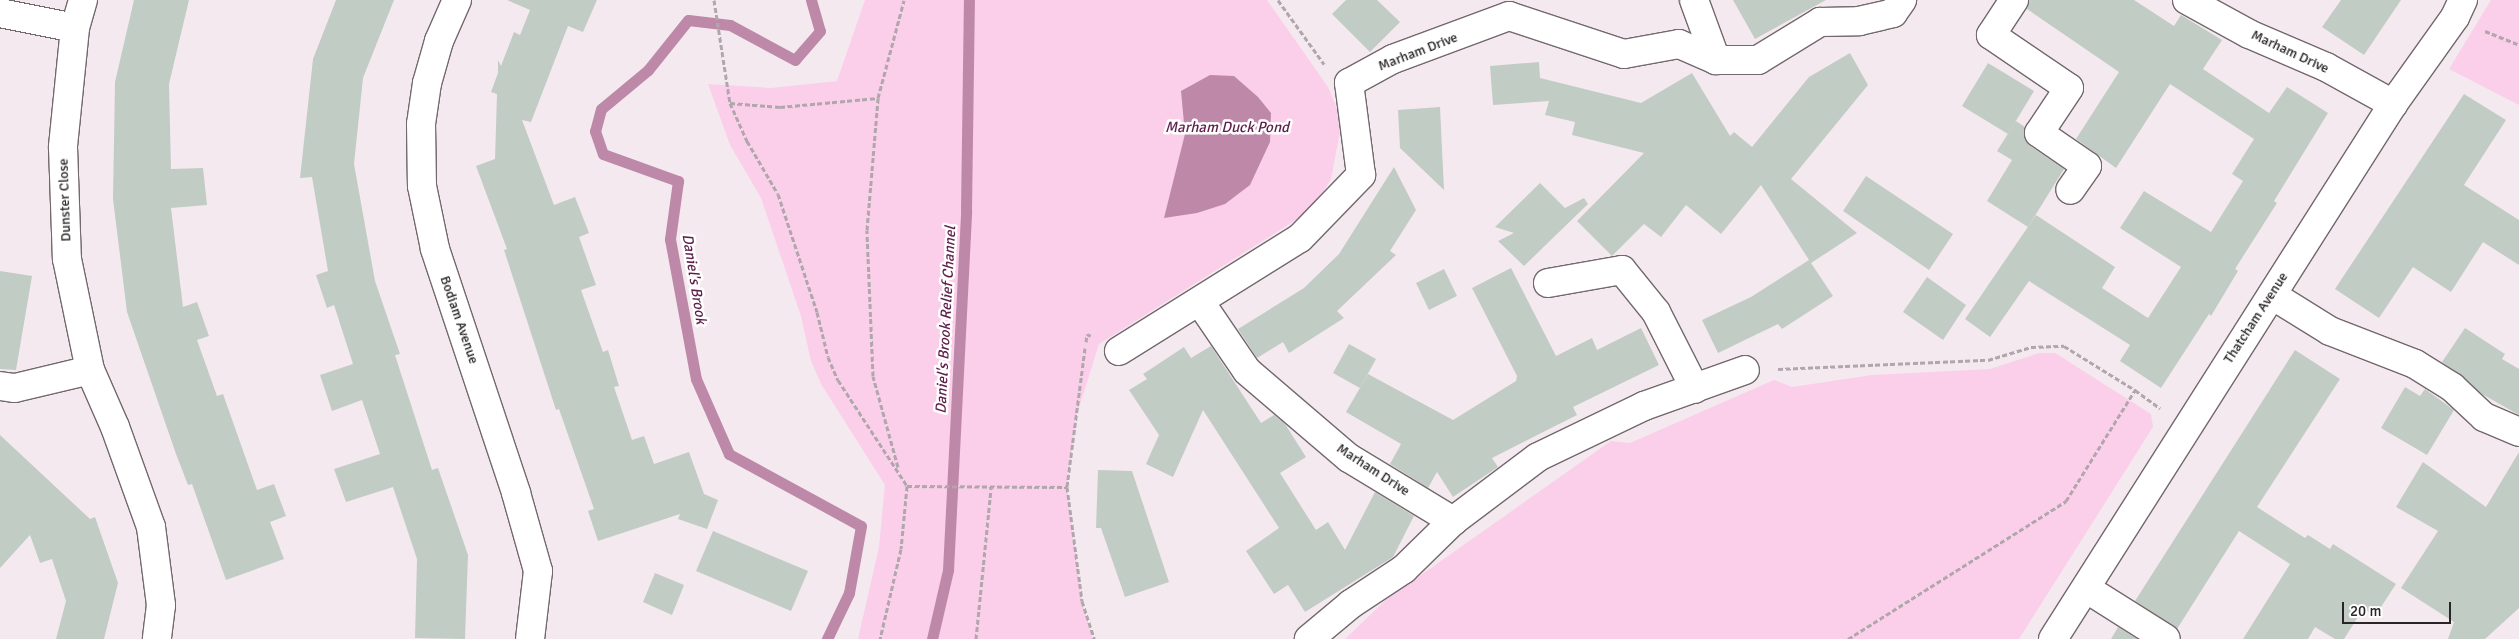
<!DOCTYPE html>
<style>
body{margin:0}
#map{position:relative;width:2519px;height:639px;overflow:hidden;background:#f5e9f0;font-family:Signika,sans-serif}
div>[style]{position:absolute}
.green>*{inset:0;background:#fbcee9}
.water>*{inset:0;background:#be89a9}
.stream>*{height:11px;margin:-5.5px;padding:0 5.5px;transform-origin:5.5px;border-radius:5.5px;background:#be89a9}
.building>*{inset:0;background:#c1ccc5}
.path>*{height:3px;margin-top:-1.5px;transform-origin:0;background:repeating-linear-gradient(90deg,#b0a7ac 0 5px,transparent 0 7.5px)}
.roads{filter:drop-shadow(1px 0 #73686e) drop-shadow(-1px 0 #73686e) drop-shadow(0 1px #73686e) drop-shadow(0 -1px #73686e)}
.minor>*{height:28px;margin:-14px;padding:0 14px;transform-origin:14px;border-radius:14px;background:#fff}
span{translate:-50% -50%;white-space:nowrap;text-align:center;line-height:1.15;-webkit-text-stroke:5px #fff;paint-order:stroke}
.street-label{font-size:14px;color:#292527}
.water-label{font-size:15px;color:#5e1f4b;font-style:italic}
.scale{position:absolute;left:2342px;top:602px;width:109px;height:22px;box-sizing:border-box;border:2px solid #292527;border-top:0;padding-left:6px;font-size:15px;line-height:18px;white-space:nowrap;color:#292527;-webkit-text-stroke:4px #fff;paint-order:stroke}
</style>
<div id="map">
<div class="green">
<div style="clip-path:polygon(865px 0,1267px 0,1328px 87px,1337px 109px,1340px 132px,1331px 179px,1319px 199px,1302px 216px,1099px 344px,1077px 414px,1067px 487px,1082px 601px,1093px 639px,858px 639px,879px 547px,885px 485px,821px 384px,811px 361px,801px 316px,761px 198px,730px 145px,708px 84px,771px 88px,837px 81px)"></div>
<div style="clip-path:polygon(2491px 0,2519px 0,2519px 105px,2449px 69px)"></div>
<div style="clip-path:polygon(2039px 353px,2055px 353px,2151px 414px,2153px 427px,2019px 639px,1345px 639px,1387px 599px,1611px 441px,1630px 443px,1774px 380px,1792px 387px,1872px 375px,1990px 369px)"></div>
</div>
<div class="water">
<div style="clip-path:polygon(1210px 75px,1234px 76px,1258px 97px,1271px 113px,1270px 142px,1250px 185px,1225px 204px,1197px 213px,1164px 218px,1185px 134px,1181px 91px)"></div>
</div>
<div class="stream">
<div style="left:811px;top:0;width:32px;rotate:74deg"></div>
<div style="left:820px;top:31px;width:38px;rotate:131deg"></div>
<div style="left:795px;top:60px;width:74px;rotate:-151.7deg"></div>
<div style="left:730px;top:25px;width:42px;rotate:-173.2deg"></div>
<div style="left:688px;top:20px;width:64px;rotate:128.7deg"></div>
<div style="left:648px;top:70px;width:61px;rotate:140.3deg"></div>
<div style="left:601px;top:109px;width:23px;rotate:105deg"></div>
<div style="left:595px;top:131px;width:24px;rotate:71deg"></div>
<div style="left:603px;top:154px;width:80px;rotate:19.8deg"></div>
<div style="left:678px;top:181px;width:59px;rotate:97.9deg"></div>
<div style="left:670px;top:239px;width:142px;rotate:79.5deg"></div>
<div style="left:696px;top:379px;width:82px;rotate:66.3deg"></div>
<div style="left:729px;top:454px;width:150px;rotate:28.6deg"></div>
<div style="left:861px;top:526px;width:68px;rotate:100.2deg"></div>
<div style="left:849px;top:593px;width:51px;rotate:115.6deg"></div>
<div style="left:932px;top:639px;width:71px;rotate:-76.9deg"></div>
<div style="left:948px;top:570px;width:360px;rotate:-87.1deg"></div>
<div style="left:966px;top:210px;width:210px;rotate:-89.2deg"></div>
</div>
<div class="building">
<div style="clip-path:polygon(134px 0,189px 0,169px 84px,171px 169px,203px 168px,207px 205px,171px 208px,183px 307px,197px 302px,209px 336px,197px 340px,217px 396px,223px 394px,257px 490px,274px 484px,286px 516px,270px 522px,284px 559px,226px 580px,192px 484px,188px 485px,176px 454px,127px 312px,113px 199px,115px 82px)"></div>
<div style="clip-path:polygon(336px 0,394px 0,363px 78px,354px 164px,375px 281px,400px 354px,395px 355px,432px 470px,438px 468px,468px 555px,465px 639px,415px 638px,417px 559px,393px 487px,346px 502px,334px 469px,380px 454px,362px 400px,332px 411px,320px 375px,353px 364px,334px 305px,327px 308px,316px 275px,328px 271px,312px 177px,300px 178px,313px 59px)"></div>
<div style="clip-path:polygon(507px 0,597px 0,583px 32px,568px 26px,531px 122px,522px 120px,554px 205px,575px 197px,589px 233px,579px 237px,596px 285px,581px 290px,603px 352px,608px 350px,619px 386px,614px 387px,632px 440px,644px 436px,654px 464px,689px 452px,704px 494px,718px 500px,707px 529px,678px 519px,680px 514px,598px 541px,588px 511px,594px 509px,559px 409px,556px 410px,504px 250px,507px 249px,476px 166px,495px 159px,497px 94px,491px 92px,498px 73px,498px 60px,501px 66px,514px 32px,520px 35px,530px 10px)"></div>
<div style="clip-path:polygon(1346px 0,1377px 0,1400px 22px,1370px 52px,1332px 14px)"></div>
<div style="clip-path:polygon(1733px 0,1826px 0,1755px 39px)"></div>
<div style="clip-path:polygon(2029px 0,2134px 0,2174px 26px,2181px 15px,2222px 40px,2203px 69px,2269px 113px,2287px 87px,2328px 113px,2274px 201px,2277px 203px,2235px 269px,2238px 271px,2211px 316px,2209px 314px,2161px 388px,2120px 361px,2130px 345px,2029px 281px,1990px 337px,1965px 319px,2036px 215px,2115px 267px,2102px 288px,2148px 318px,2181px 267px,2120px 228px,2144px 191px,2211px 232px,2243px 181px,2232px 174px,2254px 139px,2170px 84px,2116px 168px,2076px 139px,2119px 72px,2027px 9px)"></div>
<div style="clip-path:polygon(2341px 0,2401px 0,2364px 55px,2322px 27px)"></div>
<div style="clip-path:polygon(1850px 53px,1868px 85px,1791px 179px,1857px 233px,1811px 263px,1833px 296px,1782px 329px,1778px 324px,1718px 353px,1702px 320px,1751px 297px,1809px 260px,1761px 185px,1721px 234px,1686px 205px,1661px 237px,1644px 224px,1612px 256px,1577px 221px,1644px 153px,1572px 135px,1575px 122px,1545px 115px,1549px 101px,1493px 105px,1490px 66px,1539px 62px,1540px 78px,1641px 103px,1692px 73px,1730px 136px,1734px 132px,1752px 147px,1809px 77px)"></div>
<div style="clip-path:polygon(1988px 63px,2034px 91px,2008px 134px,1962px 106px)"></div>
<div style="clip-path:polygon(2464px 94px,2506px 120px,2464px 185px,2519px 220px,2519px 265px,2483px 242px,2451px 292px,2413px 267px,2379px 318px,2335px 289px)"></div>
<div style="clip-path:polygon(1440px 107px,1444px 190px,1400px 148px,1398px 110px)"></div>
<div style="clip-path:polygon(2016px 121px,2025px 127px,2025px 139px,2030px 146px,2064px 169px,2028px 227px,1987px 201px,2012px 160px,1997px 151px)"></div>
<div style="clip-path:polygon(1394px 167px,1416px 210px,1390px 251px,1396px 255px,1337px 311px,1344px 318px,1289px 353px,1283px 342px,1257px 358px,1238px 329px,1304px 288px,1339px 254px)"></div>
<div style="clip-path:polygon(1866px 176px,1953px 234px,1929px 270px,1843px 211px)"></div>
<div style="clip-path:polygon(1540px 183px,1565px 208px,1584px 198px,1588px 204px,1524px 266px,1498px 241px,1514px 233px,1495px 227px)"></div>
<div style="clip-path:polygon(1511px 268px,1556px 356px,1592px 338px,1597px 350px,1641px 328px,1659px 365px,1573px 407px,1577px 415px,1492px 458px,1498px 467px,1453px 497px,1437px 472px,1428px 488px,1390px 464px,1401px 444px,1346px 412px,1368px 374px,1453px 420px,1516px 381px,1517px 376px,1472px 288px)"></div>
<div style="clip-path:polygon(1444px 269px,1457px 296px,1429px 310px,1416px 283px)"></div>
<div style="clip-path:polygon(0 271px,32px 276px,16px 370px,0 369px)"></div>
<div style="clip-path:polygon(1927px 277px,1966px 305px,1943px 340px,1903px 312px)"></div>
<div style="clip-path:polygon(2465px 328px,2505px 354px,2502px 359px,2519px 369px,2519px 415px,2482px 394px,2442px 362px)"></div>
<div style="clip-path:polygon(1349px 344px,1376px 359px,1360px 388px,1333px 373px)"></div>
<div style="clip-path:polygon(1211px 346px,1261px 423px,1274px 415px,1285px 424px,1306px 457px,1280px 473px,1316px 530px,1328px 522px,1345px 550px,1375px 492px,1414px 516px,1393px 557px,1305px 612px,1288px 585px,1274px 594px,1246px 551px,1279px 528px,1203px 410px,1173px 477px,1146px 464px,1159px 435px,1129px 390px,1147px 379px,1143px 374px,1184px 347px,1191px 358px)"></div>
<div style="clip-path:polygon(2295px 350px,2340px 379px,2257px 507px,2305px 538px,2308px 535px,2330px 549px,2333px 544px,2396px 584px,2375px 616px,2363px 609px,2344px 639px,2335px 639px,2315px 627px,2308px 639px,2243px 639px,2290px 564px,2239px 531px,2177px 629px,2135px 601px)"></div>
<div style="clip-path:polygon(2405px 387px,2420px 396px,2425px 389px,2454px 410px,2427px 455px,2381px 428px)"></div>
<div style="clip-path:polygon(0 435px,90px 519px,95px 517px,118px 583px,104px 639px,56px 639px,66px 601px,52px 559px,40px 563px,30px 535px,0 568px)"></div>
<div style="clip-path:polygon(2519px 452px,2519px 608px,2485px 639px,2448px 639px,2454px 622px,2401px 588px,2438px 531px,2396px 507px,2423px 462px,2486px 507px)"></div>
<div style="clip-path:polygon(1098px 470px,1132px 471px,1169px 582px,1125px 597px,1101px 528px,1096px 528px)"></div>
<div style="clip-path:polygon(713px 531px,808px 571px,791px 611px,696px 571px)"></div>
<div style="clip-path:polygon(655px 573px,684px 585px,672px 615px,643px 602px)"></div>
<div style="clip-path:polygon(2118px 627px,2137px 639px,2111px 639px)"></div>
</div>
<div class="path">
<div style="left:714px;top:0;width:104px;rotate:81.2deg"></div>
<div style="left:730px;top:103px;width:42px;rotate:65.9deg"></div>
<div style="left:747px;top:141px;width:61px;rotate:59.7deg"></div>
<div style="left:778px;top:194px;width:124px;rotate:71.7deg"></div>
<div style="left:817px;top:312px;width:46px;rotate:76.3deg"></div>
<div style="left:828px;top:357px;width:25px;rotate:67deg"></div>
<div style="left:838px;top:380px;width:126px;rotate:56.9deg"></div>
<div style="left:907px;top:486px;width:63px;rotate:95.4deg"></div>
<div style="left:901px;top:549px;width:92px;rotate:103.1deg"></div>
<div style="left:1278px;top:0;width:79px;rotate:54.3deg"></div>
<div style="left:2485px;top:31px;width:37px;rotate:22deg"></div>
<div style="left:730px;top:103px;width:50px;rotate:4.6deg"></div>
<div style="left:780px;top:107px;width:98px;rotate:-5.2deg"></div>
<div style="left:1086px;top:342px;width:8px;rotate:-83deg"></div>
<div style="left:1087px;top:334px;width:4px;rotate:27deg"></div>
<div style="left:1085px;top:348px;width:140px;rotate:97.4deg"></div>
<div style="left:1067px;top:487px;width:115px;rotate:82.5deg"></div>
<div style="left:1082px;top:601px;width:40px;rotate:72deg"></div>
<div style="left:1778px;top:369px;width:210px;rotate:-2.5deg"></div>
<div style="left:1988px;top:360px;width:45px;rotate:-16.8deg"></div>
<div style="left:2031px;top:347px;width:33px;rotate:-2deg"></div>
<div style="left:2064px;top:346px;width:84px;rotate:31.8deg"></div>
<div style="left:898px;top:467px;width:94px;rotate:-105.4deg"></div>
<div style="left:873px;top:376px;width:146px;rotate:-92.4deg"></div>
<div style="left:867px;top:230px;width:132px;rotate:-85.2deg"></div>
<div style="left:878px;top:98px;width:101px;rotate:-75.1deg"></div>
<div style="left:907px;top:486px;width:160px;rotate:0.4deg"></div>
<div style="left:976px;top:639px;width:152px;rotate:-84.3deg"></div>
<div style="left:1848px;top:639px;width:258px;rotate:-32.3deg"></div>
<div style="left:2066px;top:501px;width:131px;rotate:-58.1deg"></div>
<div style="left:2135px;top:390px;width:31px;rotate:36deg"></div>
</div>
<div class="roads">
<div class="minor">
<div style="left:83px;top:0;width:29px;rotate:106deg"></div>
<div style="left:75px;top:28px;width:120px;rotate:95.8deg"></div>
<div style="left:63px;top:147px;width:112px;rotate:88deg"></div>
<div style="left:67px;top:259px;width:113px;rotate:78.3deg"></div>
<div style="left:90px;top:370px;width:62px;rotate:66.3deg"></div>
<div style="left:115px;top:427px;width:106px;rotate:70.2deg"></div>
<div style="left:151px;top:527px;width:79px;rotate:82.7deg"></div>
<div style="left:161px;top:605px;width:34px;rotate:97deg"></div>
<div style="left:457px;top:0;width:45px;rotate:113.7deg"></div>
<div style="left:439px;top:41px;width:44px;rotate:105.9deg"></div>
<div style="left:427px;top:83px;width:41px;rotate:98.3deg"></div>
<div style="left:421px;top:124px;width:62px;rotate:89.1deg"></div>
<div style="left:422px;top:186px;width:64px;rotate:78.3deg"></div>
<div style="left:435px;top:249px;width:257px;rotate:71.6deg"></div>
<div style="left:516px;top:493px;width:81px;rotate:74.2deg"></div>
<div style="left:538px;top:571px;width:68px;rotate:96.7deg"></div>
<div style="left:1694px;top:0;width:64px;rotate:69.9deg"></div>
<div style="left:2014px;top:0;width:42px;rotate:123.3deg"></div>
<div style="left:1991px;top:35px;width:94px;rotate:34.2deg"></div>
<div style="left:2069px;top:88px;width:54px;rotate:123.7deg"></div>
<div style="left:2039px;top:133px;width:58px;rotate:34.5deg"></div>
<div style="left:2087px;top:166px;width:29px;rotate:125deg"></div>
<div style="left:2187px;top:0;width:71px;rotate:28.7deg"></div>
<div style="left:2249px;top:34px;width:84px;rotate:23.2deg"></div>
<div style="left:2326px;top:67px;width:77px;rotate:28.9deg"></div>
<div style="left:0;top:13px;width:76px;rotate:11.3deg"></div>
<div style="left:1548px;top:283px;width:75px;rotate:-10deg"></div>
<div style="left:1622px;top:270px;width:54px;rotate:51deg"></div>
<div style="left:1656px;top:312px;width:86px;rotate:63.1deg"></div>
<div style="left:2272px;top:295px;width:68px;rotate:31.8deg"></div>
<div style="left:2330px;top:331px;width:91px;rotate:21.2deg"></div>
<div style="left:2415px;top:364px;width:44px;rotate:31.9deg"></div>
<div style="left:2452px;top:387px;width:44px;rotate:43.2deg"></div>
<div style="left:2484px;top:417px;width:38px;rotate:23deg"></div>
<div style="left:1200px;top:302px;width:83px;rotate:55.7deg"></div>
<div style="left:1247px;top:371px;width:134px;rotate:40.5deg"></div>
<div style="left:1349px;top:458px;width:122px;rotate:31.2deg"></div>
<div style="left:1453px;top:521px;width:69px;rotate:135.6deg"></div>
<div style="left:1404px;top:569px;width:64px;rotate:146.6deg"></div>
<div style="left:1351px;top:604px;width:55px;rotate:140.2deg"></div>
<div style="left:1119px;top:351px;width:213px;rotate:-32deg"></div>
<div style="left:1300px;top:238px;width:88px;rotate:-45.9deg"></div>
<div style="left:1361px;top:175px;width:93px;rotate:-97.4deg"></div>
<div style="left:1349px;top:83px;width:50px;rotate:-28.6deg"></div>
<div style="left:1393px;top:59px;width:124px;rotate:-20.3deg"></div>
<div style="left:1509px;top:16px;width:121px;rotate:18.3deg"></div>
<div style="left:1624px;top:54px;width:56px;rotate:-10.3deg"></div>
<div style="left:1679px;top:44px;width:40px;rotate:23.4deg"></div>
<div style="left:1716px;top:60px;width:42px"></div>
<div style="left:1758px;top:60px;width:73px;rotate:-31.5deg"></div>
<div style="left:1820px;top:22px;width:39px;rotate:-1deg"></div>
<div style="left:1859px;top:21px;width:35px;rotate:-13deg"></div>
<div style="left:1893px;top:13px;width:16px;rotate:-55deg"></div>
<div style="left:0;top:386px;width:15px;rotate:8deg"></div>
<div style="left:15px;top:388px;width:77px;rotate:-13.5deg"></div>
<div style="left:1453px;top:521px;width:106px;rotate:-37deg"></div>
<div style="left:1538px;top:457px;width:118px;rotate:-25.7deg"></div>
<div style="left:1644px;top:406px;width:107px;rotate:-19.6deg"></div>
<div style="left:2087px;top:589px;width:93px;rotate:32.3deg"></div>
<div style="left:2053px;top:639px;width:634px;rotate:-57.56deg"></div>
<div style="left:2393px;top:104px;width:107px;rotate:-54.5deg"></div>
<div style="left:2455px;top:17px;width:19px;rotate:-65deg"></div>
</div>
</div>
<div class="street-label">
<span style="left:1418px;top:52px;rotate:-21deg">Marham Drive</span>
<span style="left:2290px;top:52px;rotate:25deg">Marham Drive</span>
<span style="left:65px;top:200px;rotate:-92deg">Dunster Close</span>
<span style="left:2256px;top:318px;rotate:-57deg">Thatcham Avenue</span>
<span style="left:459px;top:320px;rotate:71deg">Bodiam Avenue</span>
<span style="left:1373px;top:470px;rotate:33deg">Marham Drive</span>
</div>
<div class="water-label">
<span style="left:1227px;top:128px">Marham Duck Pond</span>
<span style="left:694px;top:279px;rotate:81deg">Daniel's Brook</span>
<span style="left:946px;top:320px;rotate:-87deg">Daniel's Brook Relief Channel</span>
</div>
<div class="scale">20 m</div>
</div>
